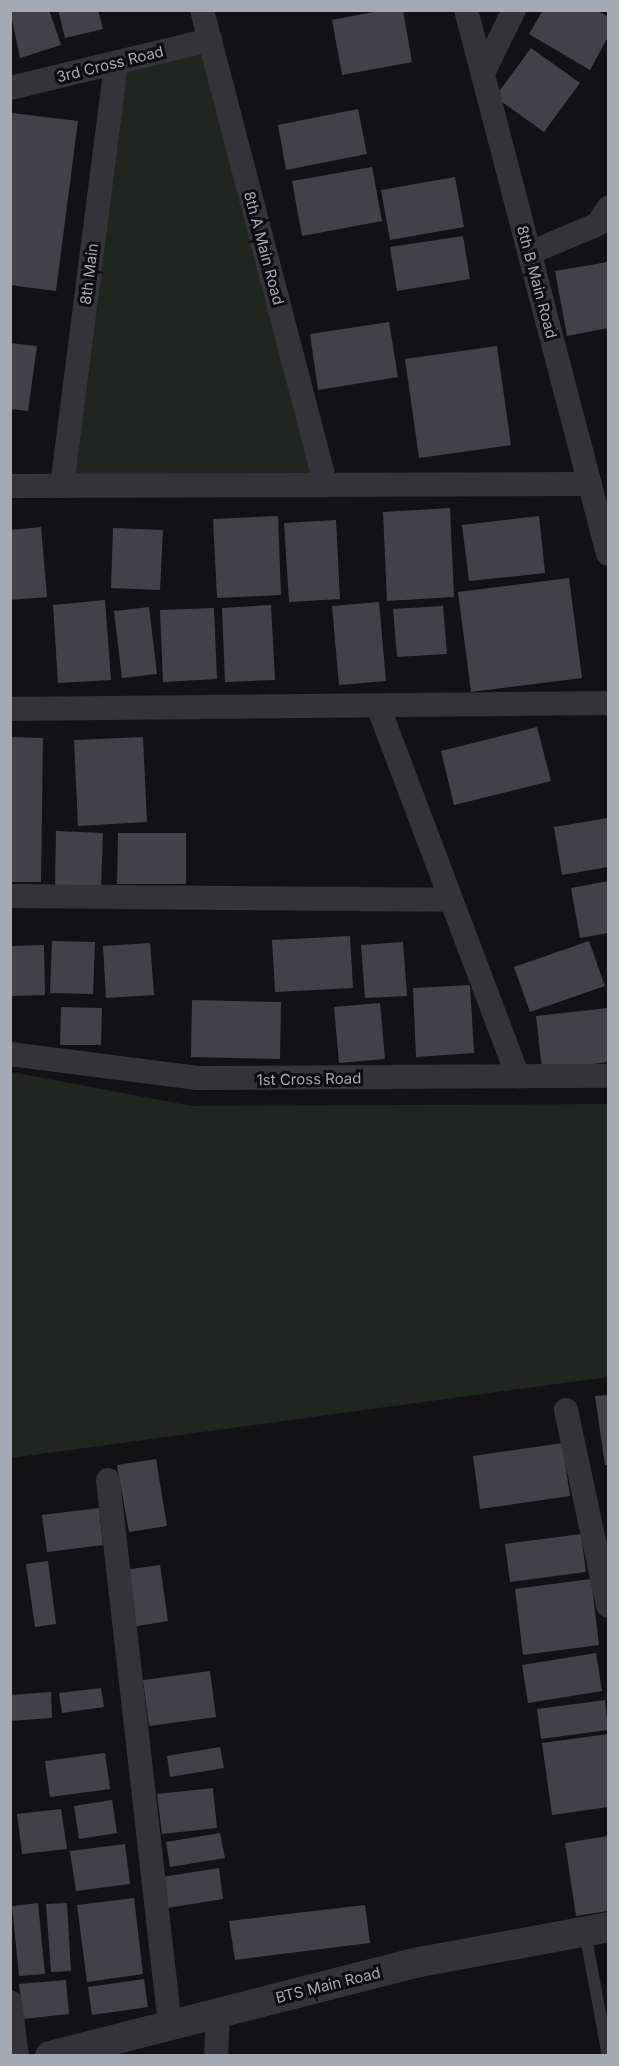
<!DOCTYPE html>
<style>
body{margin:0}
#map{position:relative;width:619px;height:2066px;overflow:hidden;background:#121214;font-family:Inter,sans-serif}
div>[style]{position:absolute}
.green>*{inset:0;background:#1e261f}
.building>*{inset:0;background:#414247}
.service>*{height:12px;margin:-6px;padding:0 6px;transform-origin:6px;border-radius:6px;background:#333438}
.minor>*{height:24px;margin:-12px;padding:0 12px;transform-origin:12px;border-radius:12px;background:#333438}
.tertiary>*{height:30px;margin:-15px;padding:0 15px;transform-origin:15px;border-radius:15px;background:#333438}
span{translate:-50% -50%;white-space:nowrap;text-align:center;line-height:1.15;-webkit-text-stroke:6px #0d0d0f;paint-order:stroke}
.street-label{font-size:15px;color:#a4aab4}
.frame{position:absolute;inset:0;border:12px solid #a4aab4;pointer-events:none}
</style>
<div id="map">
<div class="green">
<div style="clip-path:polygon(210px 40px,326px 485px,62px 486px,116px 62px)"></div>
<div style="clip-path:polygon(11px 1072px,192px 1106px,608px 1104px,608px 1377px,11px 1458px)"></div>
</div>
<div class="building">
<div style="clip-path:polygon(10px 10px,49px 10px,61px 45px,20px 58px)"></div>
<div style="clip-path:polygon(58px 10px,98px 10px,103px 29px,65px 38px)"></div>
<div style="clip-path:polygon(384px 10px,403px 10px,412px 62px,342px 75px,332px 20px)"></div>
<div style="clip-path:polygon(543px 10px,597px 10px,608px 17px,608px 37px,590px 70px,529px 34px)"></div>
<div style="clip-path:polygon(531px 48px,580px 83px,544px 132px,495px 97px)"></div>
<div style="clip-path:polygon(358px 109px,367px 154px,286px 170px,278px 125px)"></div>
<div style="clip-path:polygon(12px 113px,78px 121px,56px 291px,10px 285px)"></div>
<div style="clip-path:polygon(372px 167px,382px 221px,302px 236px,292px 181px)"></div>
<div style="clip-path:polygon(455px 177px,464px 227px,390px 240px,381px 190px)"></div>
<div style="clip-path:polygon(463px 236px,470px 279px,397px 291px,390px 247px)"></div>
<div style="clip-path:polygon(608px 262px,608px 328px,567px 336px,555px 271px)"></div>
<div style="clip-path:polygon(389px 322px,398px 377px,318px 390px,310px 334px)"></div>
<div style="clip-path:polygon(10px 343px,37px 346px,28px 411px,10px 409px)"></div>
<div style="clip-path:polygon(497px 346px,511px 445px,419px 458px,405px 359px)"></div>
<div style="clip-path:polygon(450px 508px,454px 597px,387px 601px,383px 512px)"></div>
<div style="clip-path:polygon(278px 516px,281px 595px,217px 598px,213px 519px)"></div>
<div style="clip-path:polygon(539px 516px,545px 573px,469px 581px,462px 525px)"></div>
<div style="clip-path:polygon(336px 520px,340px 599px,289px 602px,284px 523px)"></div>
<div style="clip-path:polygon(41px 527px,47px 597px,10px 600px,10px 530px)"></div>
<div style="clip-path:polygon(113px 528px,163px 530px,160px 590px,111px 588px)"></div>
<div style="clip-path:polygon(569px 578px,582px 678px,471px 692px,458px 592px)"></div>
<div style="clip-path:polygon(105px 600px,111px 680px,58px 683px,53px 605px)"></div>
<div style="clip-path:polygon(379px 602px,386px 681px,339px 685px,332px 606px)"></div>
<div style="clip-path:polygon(271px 605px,275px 680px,225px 682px,222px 608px)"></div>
<div style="clip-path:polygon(443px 606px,447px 654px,397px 657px,393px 609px)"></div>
<div style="clip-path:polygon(149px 607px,157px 674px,122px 678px,114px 611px)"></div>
<div style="clip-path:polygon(214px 608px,217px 679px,163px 682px,160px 610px)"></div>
<div style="clip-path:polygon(537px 727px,551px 781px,454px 805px,441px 751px)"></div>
<div style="clip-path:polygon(10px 737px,43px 738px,41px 882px,10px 882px)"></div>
<div style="clip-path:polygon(143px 737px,147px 822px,78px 826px,74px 740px)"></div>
<div style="clip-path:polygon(608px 818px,608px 867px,562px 875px,554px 827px)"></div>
<div style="clip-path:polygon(56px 831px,103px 833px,101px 889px,55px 888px)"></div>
<div style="clip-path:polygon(118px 833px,186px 833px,186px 884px,117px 884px)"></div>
<div style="clip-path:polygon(608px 881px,608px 933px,580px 938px,571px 888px)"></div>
<div style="clip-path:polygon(350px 936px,353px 988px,275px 992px,272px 940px)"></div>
<div style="clip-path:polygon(52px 941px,95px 942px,93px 994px,50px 993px)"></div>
<div style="clip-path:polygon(589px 941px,605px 986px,530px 1012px,514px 967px)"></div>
<div style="clip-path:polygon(403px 942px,407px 996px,365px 998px,361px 945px)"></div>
<div style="clip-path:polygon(150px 943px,154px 995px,106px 998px,103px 946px)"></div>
<div style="clip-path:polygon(44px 945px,45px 995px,10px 996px,10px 946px)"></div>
<div style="clip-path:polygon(470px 985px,474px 1053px,416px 1057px,413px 988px)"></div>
<div style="clip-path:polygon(192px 1000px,281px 1002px,280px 1059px,191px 1057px)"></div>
<div style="clip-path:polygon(380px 1003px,385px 1059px,339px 1063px,334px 1007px)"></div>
<div style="clip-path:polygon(61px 1007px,102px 1008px,101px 1045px,60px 1045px)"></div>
<div style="clip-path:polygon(608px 1008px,608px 1062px,542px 1070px,536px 1016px)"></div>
<div style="clip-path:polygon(608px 1395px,608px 1465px,605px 1465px,595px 1396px)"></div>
<div style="clip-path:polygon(562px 1443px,570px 1496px,480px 1509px,473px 1456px)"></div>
<div style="clip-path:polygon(156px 1459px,167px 1526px,129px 1532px,117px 1465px)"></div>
<div style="clip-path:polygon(99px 1508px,103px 1545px,47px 1552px,42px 1515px)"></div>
<div style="clip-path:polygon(581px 1534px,586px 1572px,510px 1582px,505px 1544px)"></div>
<div style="clip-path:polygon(48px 1561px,56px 1624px,35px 1627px,26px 1564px)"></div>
<div style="clip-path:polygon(160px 1565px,168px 1621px,132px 1627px,124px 1570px)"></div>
<div style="clip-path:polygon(591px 1579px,599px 1645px,523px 1655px,515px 1589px)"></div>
<div style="clip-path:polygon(596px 1653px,602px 1691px,528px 1703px,522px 1665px)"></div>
<div style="clip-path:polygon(210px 1671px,216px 1717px,149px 1726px,143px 1680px)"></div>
<div style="clip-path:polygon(101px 1688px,104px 1707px,62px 1713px,59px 1693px)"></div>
<div style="clip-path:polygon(51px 1692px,52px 1718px,10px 1721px,10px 1695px)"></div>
<div style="clip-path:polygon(605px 1700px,608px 1730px,541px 1739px,537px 1709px)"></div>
<div style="clip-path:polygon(608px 1734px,608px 1807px,552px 1815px,542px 1743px)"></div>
<div style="clip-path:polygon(220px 1747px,224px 1768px,170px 1777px,167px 1756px)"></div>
<div style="clip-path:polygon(105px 1753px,110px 1789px,50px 1797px,45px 1761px)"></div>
<div style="clip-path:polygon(213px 1788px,217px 1828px,162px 1834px,157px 1794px)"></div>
<div style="clip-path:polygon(112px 1800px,117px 1833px,79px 1839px,74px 1806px)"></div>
<div style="clip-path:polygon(61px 1809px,67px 1849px,22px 1854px,17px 1814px)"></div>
<div style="clip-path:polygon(220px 1833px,225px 1858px,170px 1867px,166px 1842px)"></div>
<div style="clip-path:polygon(608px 1836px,608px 1911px,576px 1916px,565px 1843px)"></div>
<div style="clip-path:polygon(125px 1844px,130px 1884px,76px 1891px,70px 1851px)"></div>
<div style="clip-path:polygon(219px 1868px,223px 1899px,167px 1908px,162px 1877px)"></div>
<div style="clip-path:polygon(134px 1898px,143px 1974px,87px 1982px,77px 1905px)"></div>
<div style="clip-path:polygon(38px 1903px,45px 1974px,19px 1976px,12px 1906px)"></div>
<div style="clip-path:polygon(67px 1903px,71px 1971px,51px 1972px,46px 1904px)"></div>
<div style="clip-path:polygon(365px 1905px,370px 1943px,235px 1960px,229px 1921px)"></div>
<div style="clip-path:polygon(144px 1979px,148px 2007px,92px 2015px,88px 1987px)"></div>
<div style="clip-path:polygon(66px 1980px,69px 2014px,23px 2019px,19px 1984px)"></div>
</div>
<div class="service">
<div style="left:585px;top:1932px;width:126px;rotate:79.5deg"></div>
</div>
<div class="minor">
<div style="left:202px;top:10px;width:491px;rotate:75.4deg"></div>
<div style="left:466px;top:10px;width:562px;rotate:75.37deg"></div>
<div style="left:483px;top:73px;width:70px;rotate:-63.8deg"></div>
<div style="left:10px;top:88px;width:206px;rotate:-13.5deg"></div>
<div style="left:530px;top:253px;width:74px;rotate:-23.1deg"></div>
<div style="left:598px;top:224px;width:19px;rotate:-58deg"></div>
<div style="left:10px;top:486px;width:580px;rotate:-0.2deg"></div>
<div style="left:62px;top:486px;width:427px;rotate:-82.7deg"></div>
<div style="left:378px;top:706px;width:396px;rotate:69.3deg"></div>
<div style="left:10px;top:709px;width:598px;rotate:-0.57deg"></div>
<div style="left:10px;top:896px;width:441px;rotate:0.5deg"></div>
<div style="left:10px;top:1054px;width:189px;rotate:7.3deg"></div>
<div style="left:197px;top:1078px;width:411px;rotate:-0.3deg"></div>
<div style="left:566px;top:1410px;width:200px;rotate:77.9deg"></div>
<div style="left:108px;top:1480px;width:549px;rotate:83.51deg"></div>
<div style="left:10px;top:2002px;width:54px;rotate:82.6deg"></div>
<div style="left:216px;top:2056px;width:43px;rotate:-87.3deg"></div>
</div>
<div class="tertiary">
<div style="left:50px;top:2056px;width:382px;rotate:-14.3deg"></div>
<div style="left:420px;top:1962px;width:191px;rotate:-10.5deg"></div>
</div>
<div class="street-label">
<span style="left:110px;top:64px;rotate:-14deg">3rd Cross Road</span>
<span style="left:264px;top:248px;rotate:75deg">8th A Main Road</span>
<span style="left:89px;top:274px;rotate:-83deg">8th Main</span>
<span style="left:537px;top:282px;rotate:75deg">8th B Main Road</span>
<span style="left:309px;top:1079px;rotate:-1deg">1st Cross Road</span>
<span style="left:328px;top:1985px;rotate:-14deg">BTS Main Road</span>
</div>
<div class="frame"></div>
</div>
